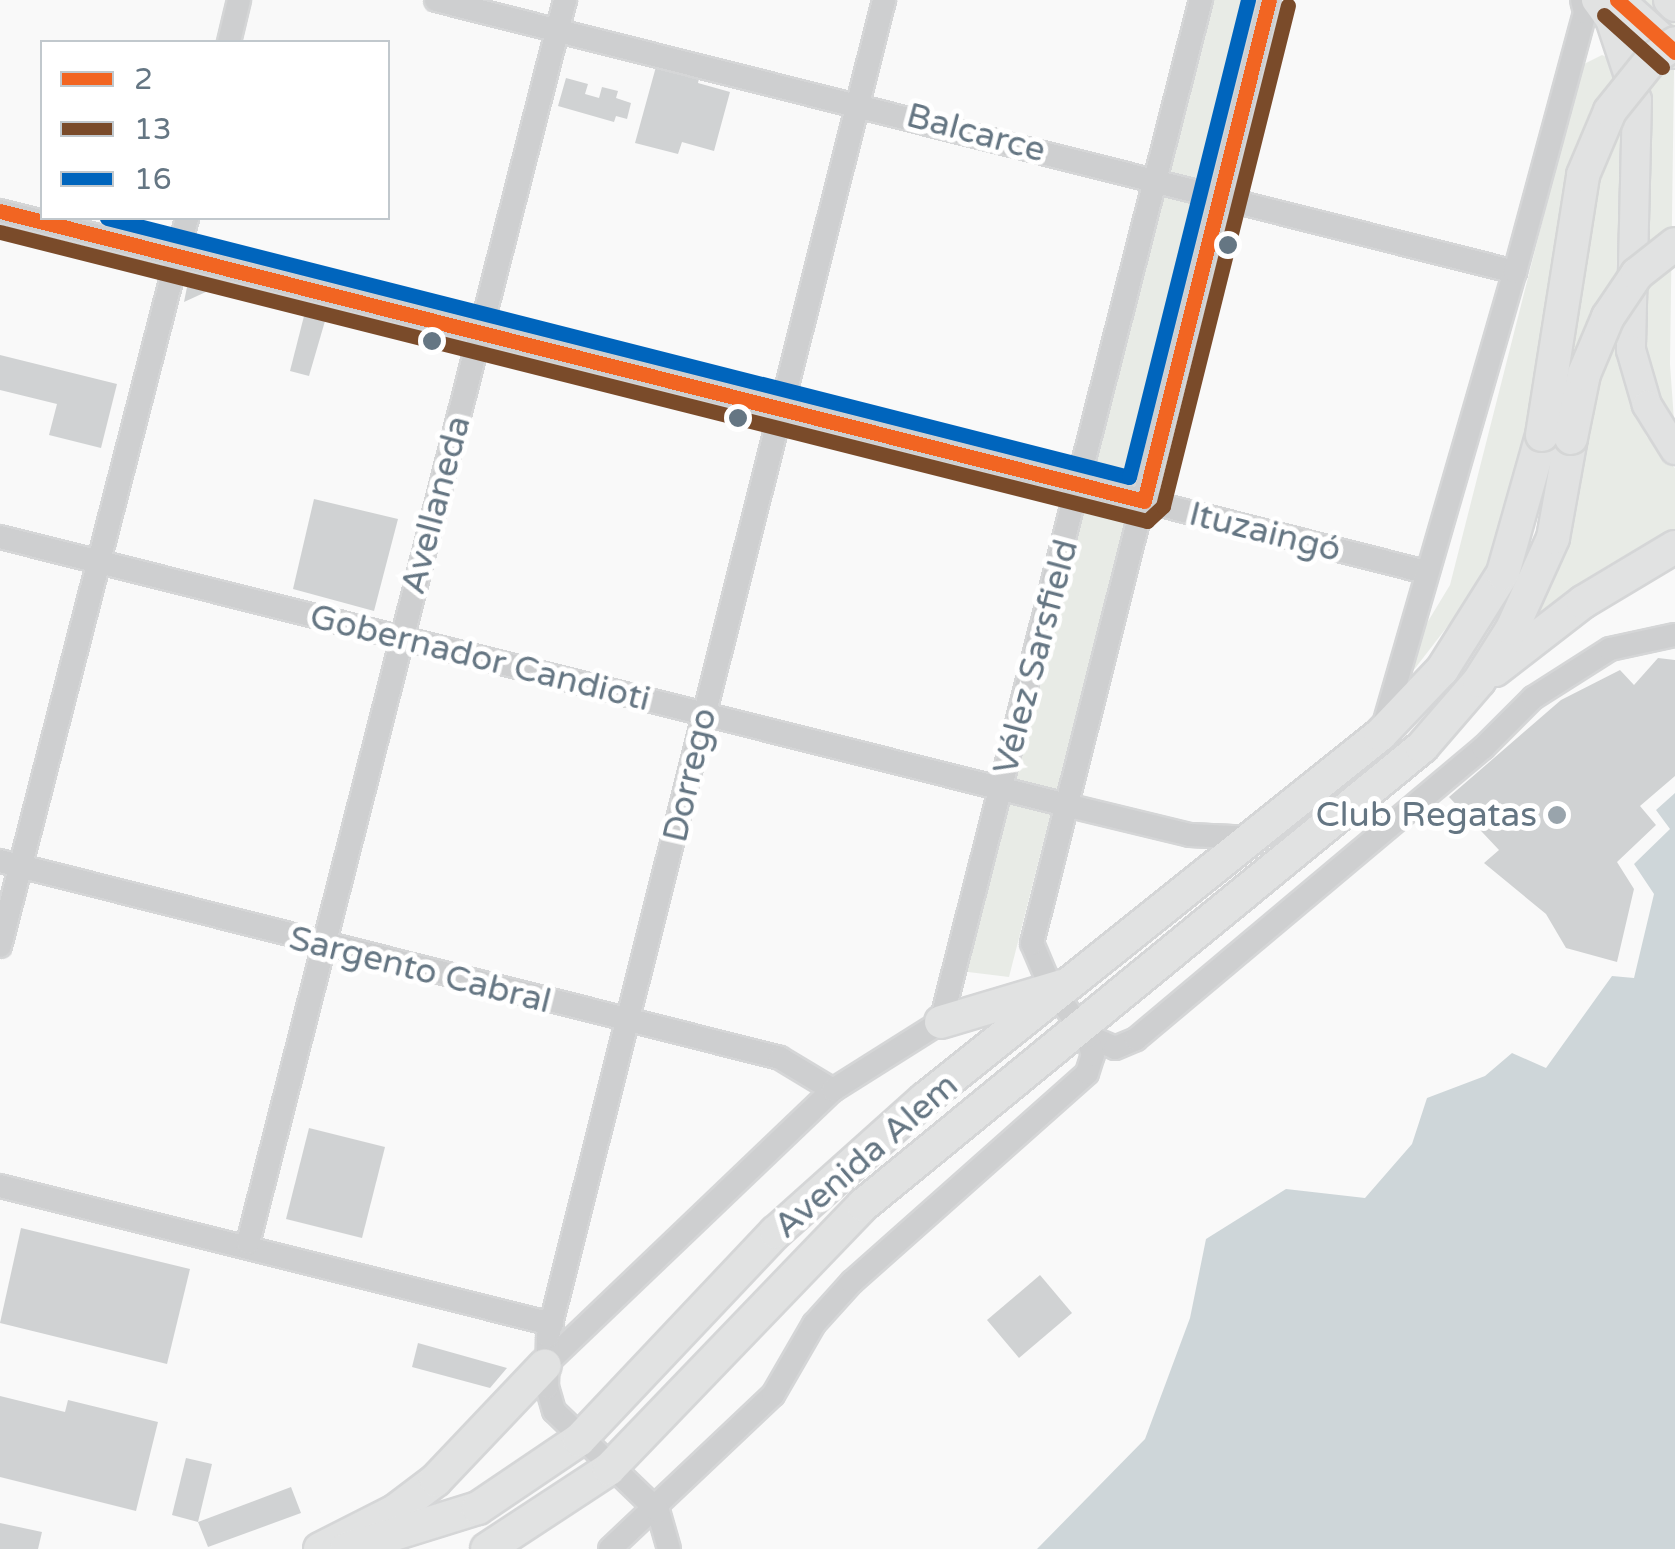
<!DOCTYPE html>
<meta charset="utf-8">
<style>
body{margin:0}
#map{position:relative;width:1675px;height:1549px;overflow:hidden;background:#f9f9f9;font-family:"Varela Round",sans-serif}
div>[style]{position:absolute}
.green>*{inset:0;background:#e8ebe6}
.water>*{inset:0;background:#ced6d9}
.building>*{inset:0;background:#d0d2d3}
.roads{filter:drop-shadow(2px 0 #d5d6d7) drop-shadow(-2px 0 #d5d6d7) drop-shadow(0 2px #d5d6d7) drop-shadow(0 -2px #d5d6d7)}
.minor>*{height:22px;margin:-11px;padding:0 11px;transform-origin:11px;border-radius:11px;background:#cecfd0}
.major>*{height:28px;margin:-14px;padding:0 14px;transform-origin:14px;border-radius:14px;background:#e1e2e2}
.highway>*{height:32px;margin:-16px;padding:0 16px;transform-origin:16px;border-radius:16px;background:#e1e2e2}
.bridges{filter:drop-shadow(2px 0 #d5d6d6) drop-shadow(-2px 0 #d5d6d6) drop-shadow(0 2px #d5d6d6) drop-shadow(0 -2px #d5d6d6)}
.highway-bridge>*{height:32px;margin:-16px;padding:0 16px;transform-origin:16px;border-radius:16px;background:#e1e2e2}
.bus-1>*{height:15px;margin:-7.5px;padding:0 7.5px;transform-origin:7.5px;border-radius:7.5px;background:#f26522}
.bus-2>*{height:15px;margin:-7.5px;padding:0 7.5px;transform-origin:7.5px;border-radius:7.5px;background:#7a4b2a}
.bus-3>*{height:15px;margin:-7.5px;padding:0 7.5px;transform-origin:7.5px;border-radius:7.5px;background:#0065bd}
.dots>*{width:28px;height:28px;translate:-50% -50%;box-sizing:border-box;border:5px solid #fff;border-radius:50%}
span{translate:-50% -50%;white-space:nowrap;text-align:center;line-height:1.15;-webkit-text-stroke:10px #fff;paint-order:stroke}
.street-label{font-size:35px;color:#657683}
.poi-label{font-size:35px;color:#657683}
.right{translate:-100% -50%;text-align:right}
.legend{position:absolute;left:40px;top:40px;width:350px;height:180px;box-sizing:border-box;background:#fff;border:2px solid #c1c8cd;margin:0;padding:12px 18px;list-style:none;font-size:30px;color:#657683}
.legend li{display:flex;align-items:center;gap:20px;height:50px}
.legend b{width:50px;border:2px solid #c1c8cd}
</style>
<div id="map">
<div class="green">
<div style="clip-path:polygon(1212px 0,1259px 0,1009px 977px,960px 971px)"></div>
<div style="clip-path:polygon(1635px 0,1675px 0,1670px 364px,1675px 435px,1652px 389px,1639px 321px,1652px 132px,1627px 37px)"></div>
<div style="clip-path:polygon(1602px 55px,1611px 59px,1625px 99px,1614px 320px,1632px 407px,1647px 437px,1675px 468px,1675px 532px,1523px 632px,1576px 447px,1523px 439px,1493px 553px,1474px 592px,1406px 680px,1413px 646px,1450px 585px,1582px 65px)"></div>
</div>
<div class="water">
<div style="clip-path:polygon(1675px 793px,1675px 1549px,1037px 1549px,1145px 1439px,1190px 1318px,1206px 1239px,1286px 1189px,1365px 1198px,1412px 1144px,1427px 1098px,1485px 1076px,1512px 1053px,1546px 1068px,1612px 976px,1634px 978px,1654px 894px,1634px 864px,1670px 829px,1656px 810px)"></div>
</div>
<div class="building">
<div style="clip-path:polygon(657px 63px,700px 74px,698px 83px,730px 92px,714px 151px,682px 142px,678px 154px,635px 143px)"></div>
<div style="clip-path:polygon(566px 78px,588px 84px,585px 94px,599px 98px,602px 87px,618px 91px,616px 98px,631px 103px,627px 119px,616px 116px,614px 122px,558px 106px)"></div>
<div style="clip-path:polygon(187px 287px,208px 291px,184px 302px)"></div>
<div style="clip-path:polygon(304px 316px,325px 321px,309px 376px,290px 371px)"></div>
<div style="clip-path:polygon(0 355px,117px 384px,101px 448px,49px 435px,57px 404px,0 390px)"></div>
<div style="clip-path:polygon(314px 499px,398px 519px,374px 611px,293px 589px)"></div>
<div style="clip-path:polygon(1658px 658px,1675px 660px,1675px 776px,1640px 806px,1656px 825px,1617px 862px,1634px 889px,1617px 962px,1566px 948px,1546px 914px,1484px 863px,1499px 850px,1449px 797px,1561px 700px,1620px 670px,1634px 685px)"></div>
<div style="clip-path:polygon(309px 1128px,385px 1147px,362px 1238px,286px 1219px)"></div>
<div style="clip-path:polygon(21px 1228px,190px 1269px,167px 1364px,0 1323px)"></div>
<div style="clip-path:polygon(1040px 1275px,1072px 1313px,1019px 1358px,987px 1320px)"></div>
<div style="clip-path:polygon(418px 1343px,507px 1368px,490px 1388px,412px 1367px)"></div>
<div style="clip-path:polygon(0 1396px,65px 1412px,68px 1400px,158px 1422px,136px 1511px,0 1477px)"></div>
<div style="clip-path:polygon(186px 1458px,212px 1464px,198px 1522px,172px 1515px)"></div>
<div style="clip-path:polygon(291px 1487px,301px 1513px,208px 1547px,198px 1522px)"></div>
<div style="clip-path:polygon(0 1523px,42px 1532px,38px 1549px,0 1549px)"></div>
</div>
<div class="roads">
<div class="minor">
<div style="left:436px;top:0;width:1113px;rotate:14.15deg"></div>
<div style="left:229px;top:42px;width:43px;rotate:-76.6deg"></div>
<div style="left:0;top:211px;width:1471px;rotate:14.21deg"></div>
<div style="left:0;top:537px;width:1099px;rotate:14.11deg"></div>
<div style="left:1066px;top:805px;width:128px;rotate:13.6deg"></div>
<div style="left:1190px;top:835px;width:64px;rotate:2.7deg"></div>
<div style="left:1383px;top:728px;width:475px;rotate:-73.9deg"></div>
<div style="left:1515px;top:272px;width:269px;rotate:-74.9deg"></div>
<div style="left:1585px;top:12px;width:12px;rotate:-104deg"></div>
<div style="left:0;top:861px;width:804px;rotate:14.17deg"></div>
<div style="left:780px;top:1058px;width:62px;rotate:31.1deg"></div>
<div style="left:0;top:946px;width:752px;rotate:-75.59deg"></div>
<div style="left:1087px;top:1036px;width:30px;rotate:23deg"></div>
<div style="left:1115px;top:1048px;width:23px;rotate:-23deg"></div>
<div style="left:1136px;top:1039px;width:453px;rotate:-40deg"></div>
<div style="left:1483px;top:748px;width:71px;rotate:-45deg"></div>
<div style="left:1533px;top:698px;width:91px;rotate:-32.5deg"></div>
<div style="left:1610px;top:649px;width:66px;rotate:-12.2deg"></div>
<div style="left:0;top:1186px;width:569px;rotate:14.04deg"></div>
<div style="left:248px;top:1243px;width:1283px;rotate:-75.69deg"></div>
<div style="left:545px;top:1365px;width:398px;rotate:-43.7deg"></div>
<div style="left:833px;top:1090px;width:128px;rotate:-32.2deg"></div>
<div style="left:941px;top:1022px;width:1055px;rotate:-75.73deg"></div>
<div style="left:610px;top:1549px;width:224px;rotate:-43.4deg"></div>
<div style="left:773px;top:1395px;width:82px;rotate:-60deg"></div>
<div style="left:814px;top:1324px;width:57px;rotate:-47.9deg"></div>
<div style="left:852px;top:1282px;width:314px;rotate:-41.6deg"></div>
<div style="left:1087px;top:1073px;width:19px;rotate:-72deg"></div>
<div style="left:1093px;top:1055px;width:20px;rotate:-108deg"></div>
<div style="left:1087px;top:1036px;width:60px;rotate:-126.9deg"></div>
<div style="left:1051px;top:988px;width:49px;rotate:-112.9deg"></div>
<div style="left:1032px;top:943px;width:972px;rotate:-75.89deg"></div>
<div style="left:669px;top:1549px;width:40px;rotate:-106deg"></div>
<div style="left:658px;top:1511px;width:144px;rotate:-136.1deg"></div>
<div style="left:554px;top:1411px;width:25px;rotate:-106deg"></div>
<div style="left:547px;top:1387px;width:51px;rotate:-88.9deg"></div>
<div style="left:548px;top:1336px;width:1378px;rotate:-75.88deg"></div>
</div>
<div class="major">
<div style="left:1596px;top:0;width:24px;rotate:54deg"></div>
<div style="left:1610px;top:19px;width:85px;rotate:71.6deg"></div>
<div style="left:1637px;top:100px;width:250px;rotate:91.4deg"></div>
<div style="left:1631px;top:350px;width:57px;rotate:73.8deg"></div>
<div style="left:1647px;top:405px;width:53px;rotate:58.1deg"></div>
</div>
<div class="highway">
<div style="left:1617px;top:0;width:78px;rotate:41.9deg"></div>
<div style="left:1670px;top:0;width:7px;rotate:45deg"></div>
<div style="left:1495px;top:670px;width:111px;rotate:-37.7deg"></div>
<div style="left:1583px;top:602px;width:107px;rotate:-30.9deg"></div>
<div style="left:941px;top:1022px;width:126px;rotate:-16.6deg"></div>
<div style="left:320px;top:1549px;width:84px;rotate:-26.9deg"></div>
<div style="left:395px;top:1511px;width:51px;rotate:-37.1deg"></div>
<div style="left:436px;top:1480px;width:158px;rotate:-46.5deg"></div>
<div style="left:346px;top:1549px;width:138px;rotate:-17.3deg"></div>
<div style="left:478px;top:1508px;width:122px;rotate:-34deg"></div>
<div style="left:579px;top:1440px;width:286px;rotate:-46.6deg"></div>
<div style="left:776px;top:1232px;width:200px;rotate:-41.8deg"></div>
<div style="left:925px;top:1099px;width:583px;rotate:-38.66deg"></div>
<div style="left:1380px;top:735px;width:90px;rotate:-46.4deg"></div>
<div style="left:1442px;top:670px;width:115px;rotate:-57.8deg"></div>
<div style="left:1503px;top:573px;width:143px;rotate:-74.2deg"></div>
<div style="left:487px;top:1549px;width:146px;rotate:-33.3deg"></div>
<div style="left:609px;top:1469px;width:366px;rotate:-46.1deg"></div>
<div style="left:863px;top:1205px;width:723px;rotate:-39.33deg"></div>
<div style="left:1422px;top:747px;width:87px;rotate:-49.2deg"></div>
<div style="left:1479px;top:681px;width:62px;rotate:-57.6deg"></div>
<div style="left:1512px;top:629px;width:100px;rotate:-65.7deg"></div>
<div style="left:1553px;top:538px;width:102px;rotate:-79.8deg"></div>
</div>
</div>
<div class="bridges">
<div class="highway-bridge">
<div style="left:1542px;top:435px;width:263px;rotate:-81deg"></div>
<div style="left:1583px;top:175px;width:69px;rotate:-67.1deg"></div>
<div style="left:1610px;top:111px;width:65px;rotate:-51.2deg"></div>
<div style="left:1651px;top:60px;width:29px;rotate:-35deg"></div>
<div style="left:1571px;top:438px;width:65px;rotate:-78.5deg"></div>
<div style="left:1584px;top:374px;width:62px;rotate:-67.2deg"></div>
<div style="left:1608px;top:317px;width:52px;rotate:-56deg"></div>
<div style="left:1637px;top:274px;width:48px;rotate:-38.3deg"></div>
</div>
</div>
<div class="bus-1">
<div style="left:1617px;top:0;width:78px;rotate:41.9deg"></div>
<div style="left:0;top:211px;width:1180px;rotate:14.22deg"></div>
<div style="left:1144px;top:501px;width:516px;rotate:-75.99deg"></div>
</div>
<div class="bus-2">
<div style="left:1604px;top:15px;width:78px;rotate:41.9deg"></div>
<div style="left:0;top:232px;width:1183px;rotate:14.14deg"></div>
<div style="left:1147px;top:521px;width:22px;rotate:-43deg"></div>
<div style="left:1163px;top:506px;width:516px;rotate:-75.99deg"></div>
</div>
<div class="bus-3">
<div style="left:107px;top:218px;width:1054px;rotate:14.22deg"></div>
<div style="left:1129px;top:477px;width:492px;rotate:-76deg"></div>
</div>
<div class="dots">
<div style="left:1228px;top:245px;background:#657683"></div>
<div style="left:432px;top:341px;background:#657683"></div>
<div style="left:738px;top:418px;background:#657683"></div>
<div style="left:1557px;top:815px;background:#99a4ac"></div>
</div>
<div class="street-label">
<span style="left:976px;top:133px;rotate:15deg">Balcarce</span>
<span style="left:436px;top:505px;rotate:-75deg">Avellaneda</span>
<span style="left:1265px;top:532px;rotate:14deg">Ituzaingó</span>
<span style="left:1036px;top:657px;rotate:-75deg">Vélez Sarsfield</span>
<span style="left:480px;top:658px;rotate:14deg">Gobernador Candioti</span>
<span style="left:690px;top:775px;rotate:-77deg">Dorrego</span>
<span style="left:420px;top:970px;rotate:14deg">Sargento Cabral</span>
<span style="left:866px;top:1156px;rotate:-41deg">Avenida Alem</span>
</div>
<div class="poi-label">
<span class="right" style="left:1537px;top:815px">Club Regatas</span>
</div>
<ul class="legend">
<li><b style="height:12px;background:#f26522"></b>2</li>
<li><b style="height:12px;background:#7a4b2a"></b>13</li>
<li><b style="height:12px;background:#0065bd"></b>16</li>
</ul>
</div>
